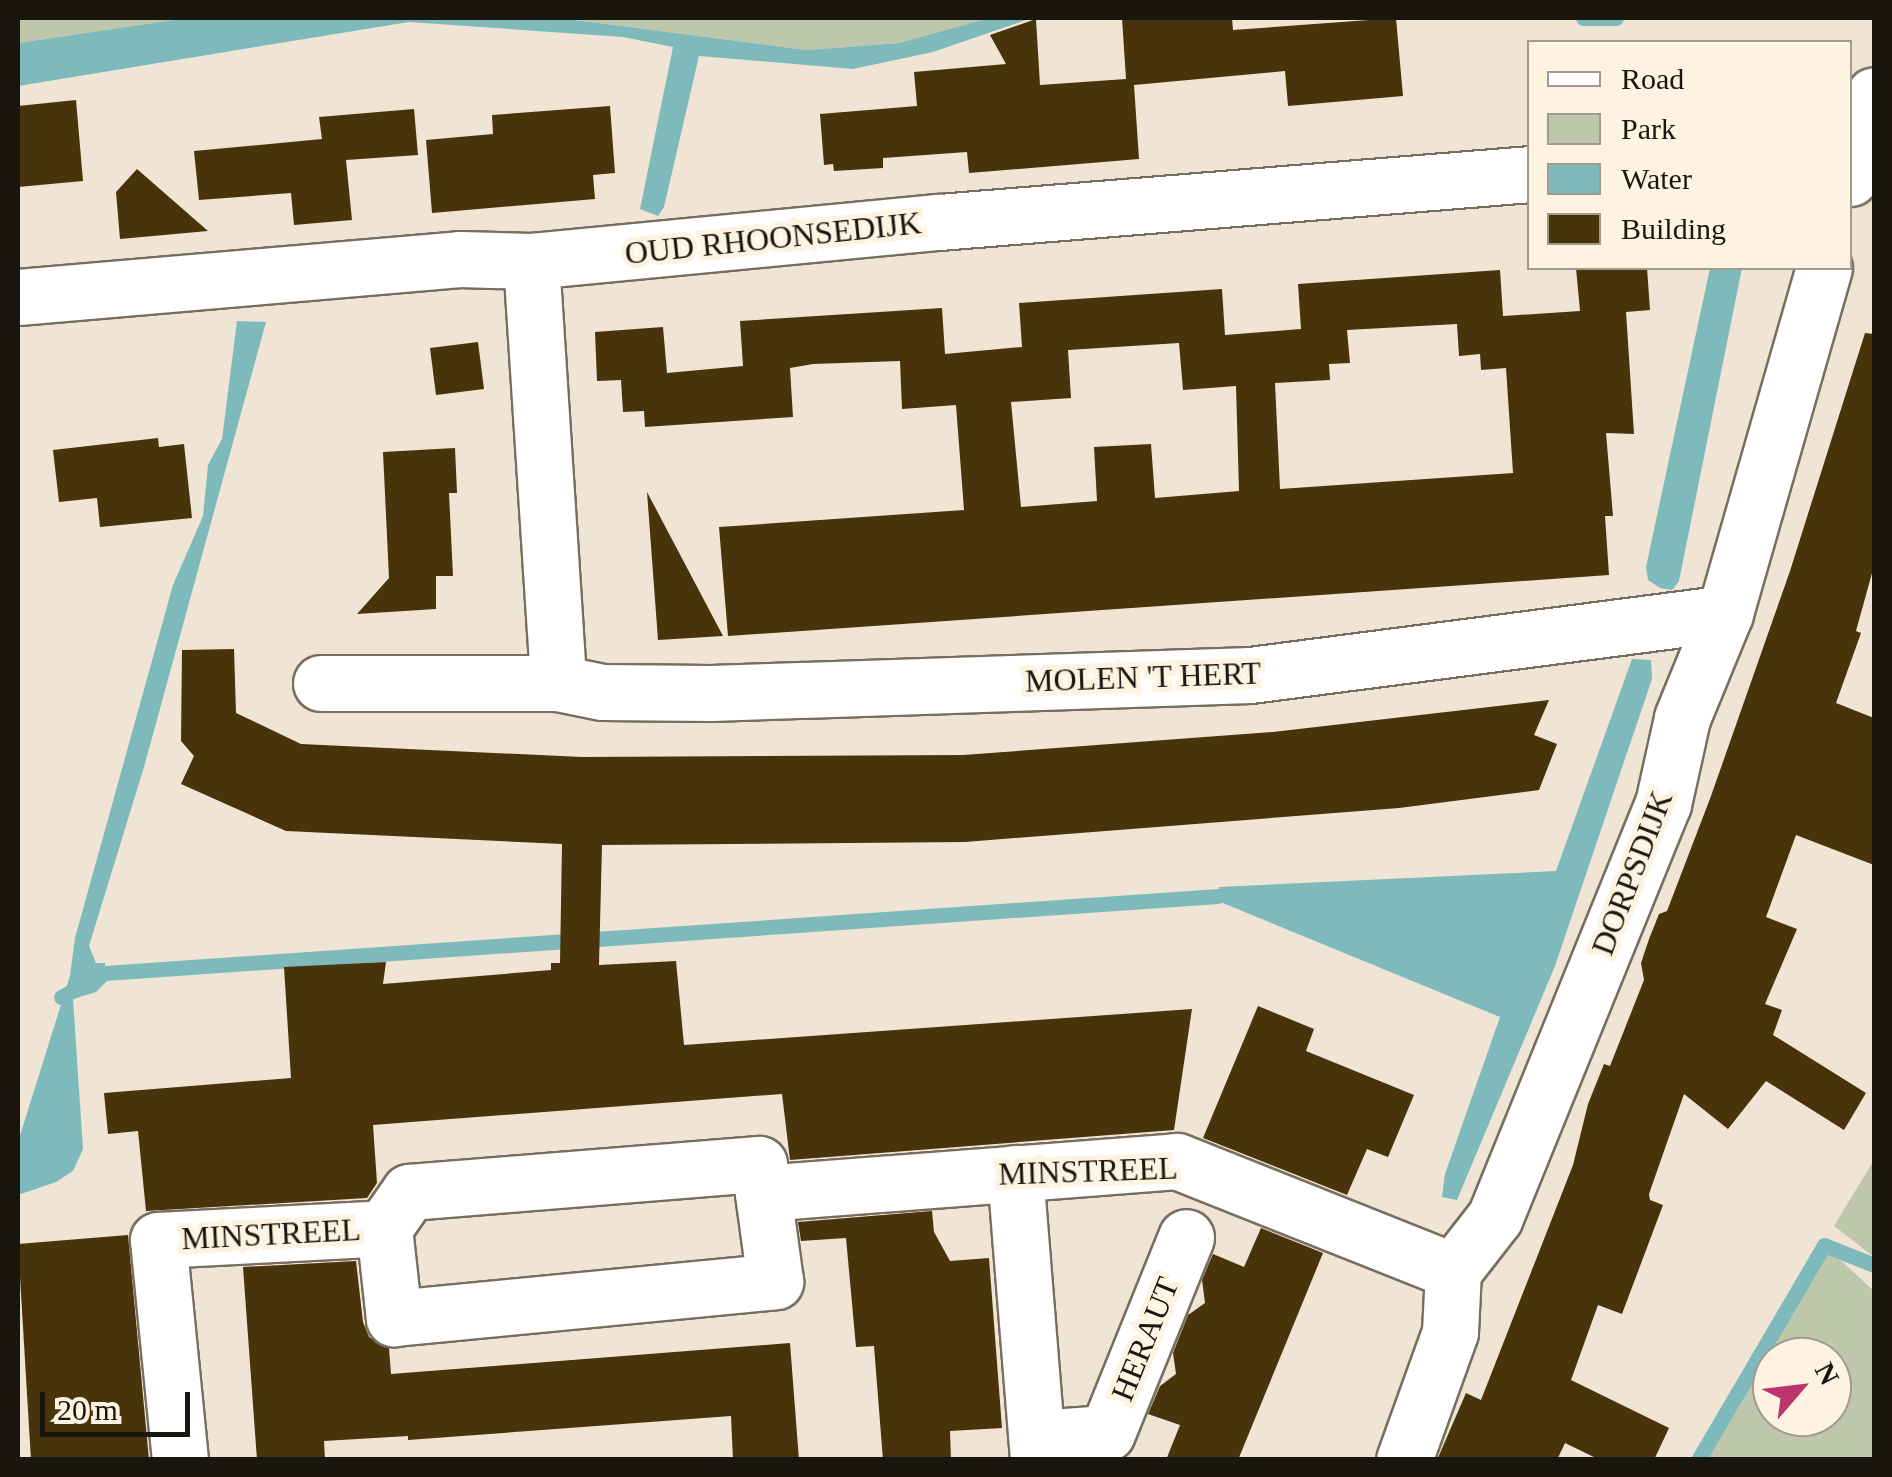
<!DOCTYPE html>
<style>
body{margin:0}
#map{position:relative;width:1892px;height:1477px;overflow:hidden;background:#f0e5d4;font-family:"Times New Roman",serif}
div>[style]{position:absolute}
.green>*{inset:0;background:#bec6ab}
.water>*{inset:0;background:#7ebabc}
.stream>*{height:15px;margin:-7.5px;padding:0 7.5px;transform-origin:7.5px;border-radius:7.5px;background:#7ebabc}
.building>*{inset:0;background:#48330a}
.roads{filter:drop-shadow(2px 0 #786e5f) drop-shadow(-2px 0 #786e5f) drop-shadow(0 2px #786e5f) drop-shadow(0 -2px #786e5f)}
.street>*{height:55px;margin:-27.5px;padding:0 27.5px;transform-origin:27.5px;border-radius:27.5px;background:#fff}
.secondary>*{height:55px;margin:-27.5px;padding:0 27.5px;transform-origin:27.5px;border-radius:27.5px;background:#fff}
span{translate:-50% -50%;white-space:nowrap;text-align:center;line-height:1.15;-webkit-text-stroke:10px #fef2e1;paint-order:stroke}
.street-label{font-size:32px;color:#19150f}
.frame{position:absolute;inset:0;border:20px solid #19150f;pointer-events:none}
.legend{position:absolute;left:1527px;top:40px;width:325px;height:230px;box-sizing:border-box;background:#fef2e1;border:2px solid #a29a8d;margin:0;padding:12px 18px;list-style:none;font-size:30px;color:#19150f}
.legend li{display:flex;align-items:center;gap:20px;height:50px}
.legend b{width:50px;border:2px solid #a29a8d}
.north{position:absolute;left:1752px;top:1337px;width:100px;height:100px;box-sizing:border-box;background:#fef2e1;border:2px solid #a29a8d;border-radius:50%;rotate:62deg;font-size:28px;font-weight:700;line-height:40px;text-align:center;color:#19150f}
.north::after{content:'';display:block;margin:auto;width:35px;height:45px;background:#bd336d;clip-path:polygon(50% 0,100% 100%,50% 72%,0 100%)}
.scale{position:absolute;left:40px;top:1392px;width:150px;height:45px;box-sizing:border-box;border:5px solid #19150f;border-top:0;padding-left:12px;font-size:30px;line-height:35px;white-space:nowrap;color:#19150f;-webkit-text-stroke:8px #fef2e1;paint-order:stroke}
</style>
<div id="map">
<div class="green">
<div style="clip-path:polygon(18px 18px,187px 18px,18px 43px)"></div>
<div style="clip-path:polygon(559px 18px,989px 18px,899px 43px,807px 50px)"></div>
<div style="clip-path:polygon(1874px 1160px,1874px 1257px,1834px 1226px)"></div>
<div style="clip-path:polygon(evenodd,1824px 1245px,1874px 1291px,1874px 1459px,1698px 1459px,1824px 1245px,1772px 1357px,1832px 1357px,1832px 1417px,1772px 1417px,1772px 1357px)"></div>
</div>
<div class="water">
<div style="clip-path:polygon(187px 18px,559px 18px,807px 50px,899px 43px,989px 18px,1032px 18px,933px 52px,853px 69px,699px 56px,664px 207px,658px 216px,640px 209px,673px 47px,623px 37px,409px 22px,18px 86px,18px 43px)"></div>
<div style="clip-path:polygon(1710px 268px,1742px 268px,1679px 581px,1672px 590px,1660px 588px,1648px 580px,1646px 567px)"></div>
<div style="clip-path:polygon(237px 321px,266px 322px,144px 767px,89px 946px,96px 963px,105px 963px,105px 983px,96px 992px,73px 999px,83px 1149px,73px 1171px,56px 1182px,18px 1195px,18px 1142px,70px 976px,75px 938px,173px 585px,203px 516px,208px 465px,222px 439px)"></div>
<div style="clip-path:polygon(1632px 659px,1651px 660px,1652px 679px,1555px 966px,1457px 1200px,1442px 1197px,1445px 1174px,1500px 1017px,1218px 901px,1219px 887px,1556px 871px)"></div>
</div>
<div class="stream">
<div style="left:1583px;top:18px;width:33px"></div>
<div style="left:61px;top:997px;width:50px;rotate:-28.6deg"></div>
<div style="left:105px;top:973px;width:1116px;rotate:-3.96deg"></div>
<div style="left:1698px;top:1460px;width:249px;rotate:-59.6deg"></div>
<div style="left:1824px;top:1245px;width:54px;rotate:21.8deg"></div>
</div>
<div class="building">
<div style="clip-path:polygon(1122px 18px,1232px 18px,1233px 30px,1396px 18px,1403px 96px,1288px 106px,1285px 71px,1134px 85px,1139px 159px,969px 173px,967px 152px,883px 158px,883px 168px,834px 171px,833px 164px,824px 165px,820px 114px,917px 106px,914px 72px,1006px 64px,990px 35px,1036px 19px,1040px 85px,1126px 79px)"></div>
<div style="clip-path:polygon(76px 100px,83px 181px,18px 187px,18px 106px)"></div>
<div style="clip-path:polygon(610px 106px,615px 173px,593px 175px,595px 199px,432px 213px,426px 140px,493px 134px,492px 115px)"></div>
<div style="clip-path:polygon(414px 109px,418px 155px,346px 160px,352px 220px,294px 225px,291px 193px,199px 200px,194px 151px,322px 139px,319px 117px)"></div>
<div style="clip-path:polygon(137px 169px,208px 231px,120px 239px,116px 192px)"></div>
<div style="clip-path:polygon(evenodd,1576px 268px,1647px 268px,1650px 310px,1626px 312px,1634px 434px,1606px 433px,1613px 516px,1605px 516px,1609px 575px,728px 636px,719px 527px,964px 510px,956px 405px,902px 409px,900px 361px,813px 364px,790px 368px,793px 417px,645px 427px,644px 411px,623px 412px,621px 380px,597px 381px,595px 332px,663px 327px,667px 373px,743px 366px,740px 321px,942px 308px,945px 354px,1022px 347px,1019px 303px,1222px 289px,1225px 335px,1301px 329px,1298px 284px,1500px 270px,1503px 316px,1580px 311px,1576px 268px,1457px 324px,1459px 356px,1480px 354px,1481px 370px,1506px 368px,1513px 473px,1280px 489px,1275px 383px,1330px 380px,1329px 364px,1350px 363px,1347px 330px,1457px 324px,1576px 268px,1179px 343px,1183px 390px,1236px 386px,1239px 491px,1155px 498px,1151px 444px,1094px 447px,1097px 501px,1021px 507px,1011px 402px,1071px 398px,1068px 350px,1179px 343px)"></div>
<div style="clip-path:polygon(1865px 333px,1874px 334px,1874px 566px,1856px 631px,1861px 633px,1836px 703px,1874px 718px,1874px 865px,1796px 835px,1766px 917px,1797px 929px,1765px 1004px,1782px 1010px,1773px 1035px,1866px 1093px,1844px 1130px,1766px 1081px,1728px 1129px,1684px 1094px,1649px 1194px,1650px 1200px,1663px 1205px,1622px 1314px,1598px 1305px,1571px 1380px,1669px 1428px,1654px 1460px,1600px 1460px,1565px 1443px,1557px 1460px,1437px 1460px,1466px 1393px,1481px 1400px,1573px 1165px,1588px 1104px,1604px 1064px,1610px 1066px,1644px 980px,1641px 963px,1649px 939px,1659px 914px,1667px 911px,1711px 796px,1790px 571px)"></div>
<div style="clip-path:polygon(478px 342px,484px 389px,436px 395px,430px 348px)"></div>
<div style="clip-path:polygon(158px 438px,159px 447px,184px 444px,192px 518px,100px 527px,97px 498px,59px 502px,53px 450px)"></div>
<div style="clip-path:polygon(455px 448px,457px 493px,449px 493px,453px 576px,436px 576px,436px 609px,357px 614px,389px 578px,383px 452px)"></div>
<div style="clip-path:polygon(647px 492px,723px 636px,658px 640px)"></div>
<div style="clip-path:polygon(234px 649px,236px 713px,301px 744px,582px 757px,963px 755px,1273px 732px,1549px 700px,1534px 735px,1557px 744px,1539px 790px,1399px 808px,965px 842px,602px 845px,599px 965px,676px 961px,684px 1045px,1192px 1009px,1174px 1130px,790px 1160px,782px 1094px,424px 1121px,373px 1125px,377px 1183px,367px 1198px,146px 1211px,138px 1131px,108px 1134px,104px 1093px,291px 1078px,284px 967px,386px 962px,383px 984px,551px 970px,551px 963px,560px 963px,562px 844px,286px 831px,181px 784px,194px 756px,181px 741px,182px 650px)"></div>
<div style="clip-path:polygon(1258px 1006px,1314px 1029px,1306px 1051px,1414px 1095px,1388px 1157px,1367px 1149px,1347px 1195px,1203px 1138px)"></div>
<div style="clip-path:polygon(932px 1211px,934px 1232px,950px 1261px,989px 1258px,1002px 1428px,950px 1431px,951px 1460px,883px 1460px,874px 1346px,856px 1347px,846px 1238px,801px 1241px,798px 1222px)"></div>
<div style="clip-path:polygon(1261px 1228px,1323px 1253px,1238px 1460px,1166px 1460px,1180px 1425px,1148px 1414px,1160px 1386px,1176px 1374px,1173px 1353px,1188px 1315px,1205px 1303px,1202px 1280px,1213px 1254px,1244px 1267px)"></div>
<div style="clip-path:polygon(128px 1235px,149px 1460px,31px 1460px,18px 1244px)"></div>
<div style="clip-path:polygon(356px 1261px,363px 1322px,369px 1337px,389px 1348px,391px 1374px,790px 1343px,799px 1460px,733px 1460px,731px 1416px,408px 1440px,408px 1436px,324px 1441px,325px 1460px,257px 1460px,243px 1267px)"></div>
</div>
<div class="roads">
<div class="street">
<div style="left:531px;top:261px;width:423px;rotate:86.3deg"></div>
<div style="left:18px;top:297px;width:443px;rotate:-4.9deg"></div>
<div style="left:459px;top:259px;width:72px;rotate:1.6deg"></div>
<div style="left:531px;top:261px;width:410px;rotate:-5.5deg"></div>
<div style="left:939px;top:222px;width:593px;rotate:-4.64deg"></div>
<div style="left:321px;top:683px;width:237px"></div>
<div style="left:558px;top:683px;width:45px;rotate:11.6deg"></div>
<div style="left:602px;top:692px;width:109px;rotate:0.5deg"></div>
<div style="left:711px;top:693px;width:539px;rotate:-1.91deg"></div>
<div style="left:1250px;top:675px;width:479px;rotate:-7.4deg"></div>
<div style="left:1015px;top:1173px;width:288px;rotate:85.4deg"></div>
<div style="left:384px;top:1228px;width:91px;rotate:83.7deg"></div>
<div style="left:394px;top:1318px;width:383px;rotate:-5.5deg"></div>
<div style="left:775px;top:1281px;width:89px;rotate:-97.8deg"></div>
<div style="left:1037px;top:1438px;width:70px;rotate:-4.1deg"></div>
<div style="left:1107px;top:1433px;width:211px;rotate:-68deg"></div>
<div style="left:180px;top:1460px;width:221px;rotate:-95.7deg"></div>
<div style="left:158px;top:1240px;width:226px;rotate:-3deg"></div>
<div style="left:384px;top:1228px;width:44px;rotate:-55.2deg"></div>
<div style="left:409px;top:1192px;width:351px;rotate:-4.6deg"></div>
<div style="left:759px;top:1164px;width:29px;rotate:82deg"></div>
<div style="left:763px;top:1193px;width:415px;rotate:-4.4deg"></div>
<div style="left:1177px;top:1161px;width:297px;rotate:21.7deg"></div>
</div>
<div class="secondary">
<div style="left:1850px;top:178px;width:86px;rotate:-73.9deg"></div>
<div style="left:1404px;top:1460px;width:136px;rotate:-70.2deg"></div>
<div style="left:1450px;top:1332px;width:61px;rotate:-87.2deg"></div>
<div style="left:1453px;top:1271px;width:68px;rotate:-52.1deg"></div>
<div style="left:1495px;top:1217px;width:446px;rotate:-67.9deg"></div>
<div style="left:1663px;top:804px;width:88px;rotate:-77.5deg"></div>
<div style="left:1682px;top:718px;width:113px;rotate:-67.7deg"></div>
<div style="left:1725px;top:613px;width:359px;rotate:-74deg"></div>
</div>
</div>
<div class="street-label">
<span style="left:773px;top:238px;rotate:-6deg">OUD RHOONSEDIJK</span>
<span style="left:1143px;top:677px;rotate:-2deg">MOLEN 'T HERT</span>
<span style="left:1632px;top:873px;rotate:-69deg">DORPSDIJK</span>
<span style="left:1088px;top:1171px;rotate:-2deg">MINSTREEL</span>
<span style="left:271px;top:1234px;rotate:-3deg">MINSTREEL</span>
<span style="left:1145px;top:1339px;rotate:-68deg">HERAUT</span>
</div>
<div class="frame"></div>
<ul class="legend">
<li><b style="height:12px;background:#fff"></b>Road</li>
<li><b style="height:28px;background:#bec6ab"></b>Park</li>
<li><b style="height:28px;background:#7ebabc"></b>Water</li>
<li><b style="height:28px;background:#48330a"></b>Building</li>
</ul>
<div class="north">N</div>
<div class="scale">20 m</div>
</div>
